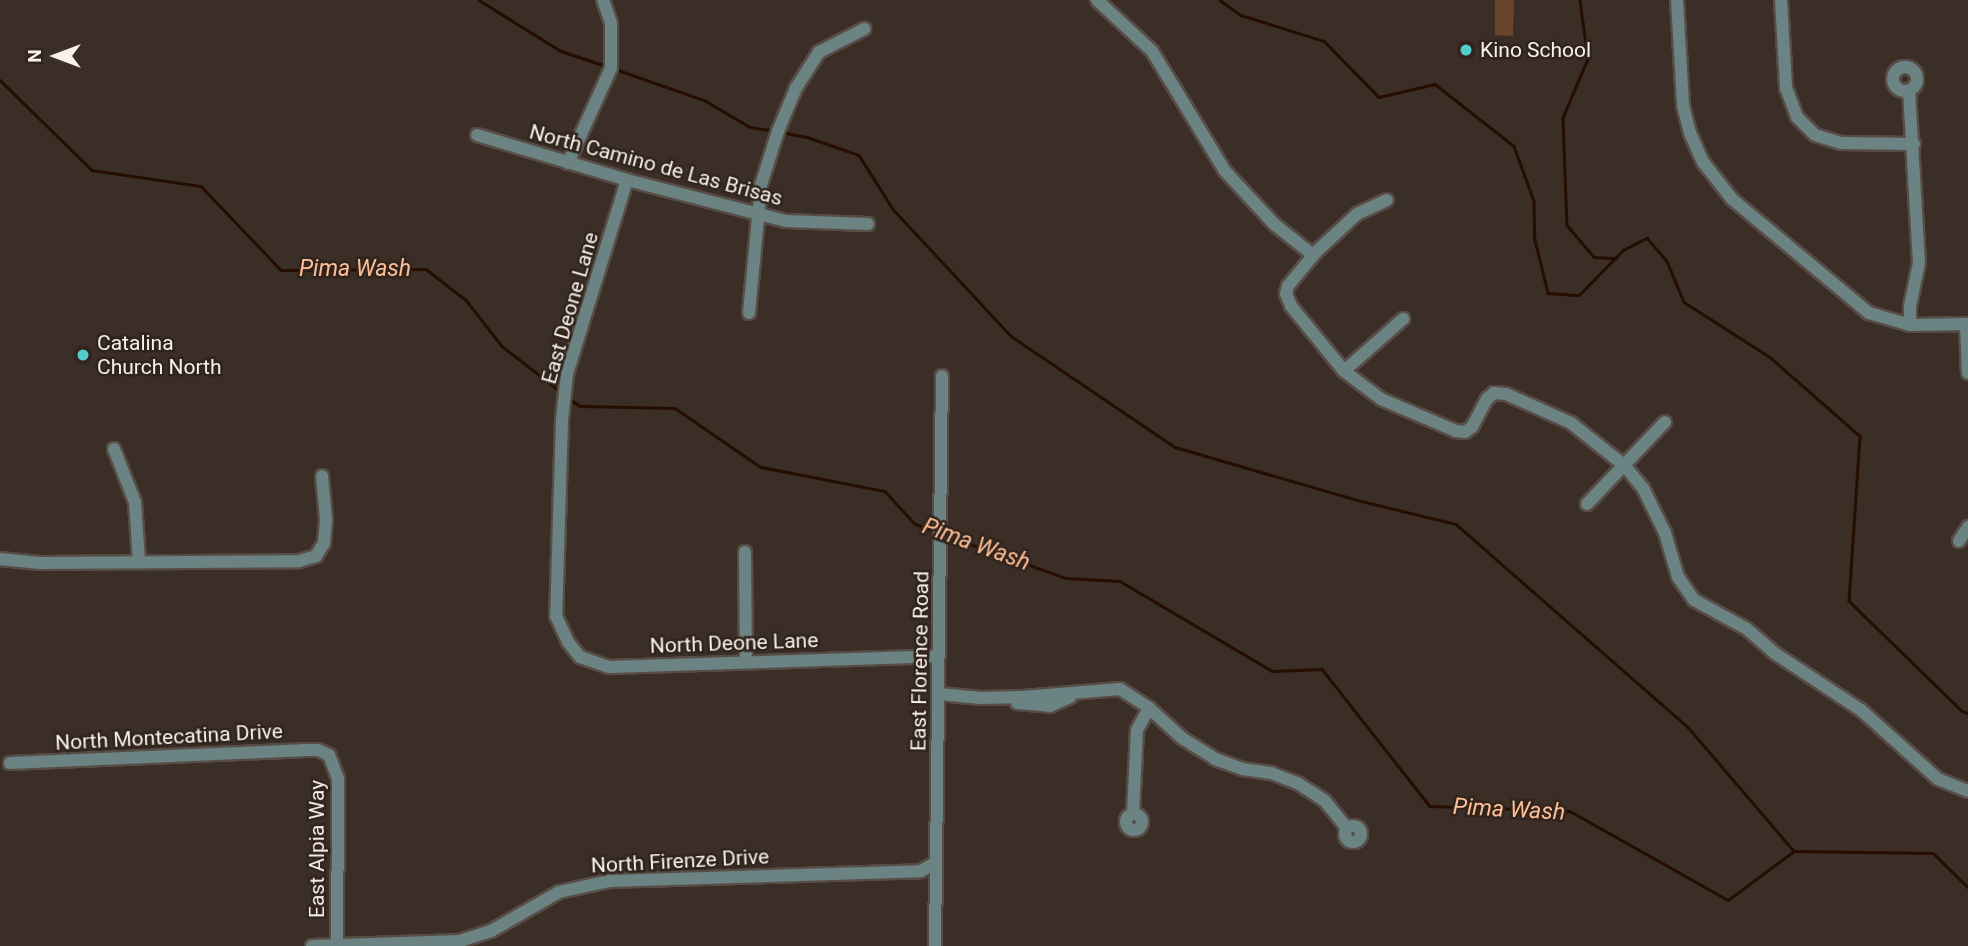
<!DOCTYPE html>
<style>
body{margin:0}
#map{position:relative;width:1968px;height:946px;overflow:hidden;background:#3a2e27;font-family:Roboto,sans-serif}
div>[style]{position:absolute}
.green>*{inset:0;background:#69452e}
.stream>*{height:2.5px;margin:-1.25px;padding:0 1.25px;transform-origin:1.25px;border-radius:1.25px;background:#250d00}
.roads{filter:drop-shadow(2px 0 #584d46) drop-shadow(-2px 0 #584d46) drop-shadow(0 2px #584d46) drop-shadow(0 -2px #584d46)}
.minor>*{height:12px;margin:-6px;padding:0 6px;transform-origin:6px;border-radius:6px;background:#6b8382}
.minor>.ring{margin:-6px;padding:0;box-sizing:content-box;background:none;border:12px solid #6b8382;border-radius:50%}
.dots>*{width:19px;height:19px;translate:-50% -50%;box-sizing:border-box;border:4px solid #30241d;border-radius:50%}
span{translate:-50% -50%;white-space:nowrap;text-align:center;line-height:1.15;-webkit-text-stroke:5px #30241d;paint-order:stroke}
.poi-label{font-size:21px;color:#f8f0eb}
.left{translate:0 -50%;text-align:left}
.street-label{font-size:21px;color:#f8f0eb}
.water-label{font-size:23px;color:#ffbf96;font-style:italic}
.north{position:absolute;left:21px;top:21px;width:70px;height:70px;-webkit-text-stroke:5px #30241d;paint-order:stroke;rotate:270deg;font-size:19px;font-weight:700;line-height:28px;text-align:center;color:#f8f0eb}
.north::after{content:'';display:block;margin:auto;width:24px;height:32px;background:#f8f0eb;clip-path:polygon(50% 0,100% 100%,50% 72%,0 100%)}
</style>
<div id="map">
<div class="green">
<div style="clip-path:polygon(1495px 0,1514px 0,1513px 36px,1495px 35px)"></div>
</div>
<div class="stream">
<div style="left:479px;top:0;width:97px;rotate:31.9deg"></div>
<div style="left:561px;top:51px;width:47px;rotate:18.4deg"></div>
<div style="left:1220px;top:0;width:26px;rotate:36deg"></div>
<div style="left:1241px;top:15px;width:87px;rotate:17.4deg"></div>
<div style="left:1324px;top:41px;width:78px;rotate:45.5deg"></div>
<div style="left:1379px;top:97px;width:57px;rotate:-13.1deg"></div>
<div style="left:1435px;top:84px;width:100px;rotate:38.1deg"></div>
<div style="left:1514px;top:146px;width:59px;rotate:70deg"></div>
<div style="left:1534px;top:201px;width:39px;rotate:89deg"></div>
<div style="left:1535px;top:240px;width:55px;rotate:76.2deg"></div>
<div style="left:1548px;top:293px;width:31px;rotate:4deg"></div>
<div style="left:1579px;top:295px;width:63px;rotate:-45.6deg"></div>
<div style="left:1623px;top:250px;width:27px;rotate:-27deg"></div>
<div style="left:1647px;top:238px;width:30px;rotate:49deg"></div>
<div style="left:1667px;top:261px;width:44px;rotate:67.5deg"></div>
<div style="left:1684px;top:302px;width:102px;rotate:32.6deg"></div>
<div style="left:1770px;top:357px;width:120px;rotate:41.3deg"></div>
<div style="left:1860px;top:436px;width:165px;rotate:93.8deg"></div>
<div style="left:1849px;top:601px;width:158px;rotate:44.2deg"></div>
<div style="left:1962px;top:711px;width:6px;rotate:18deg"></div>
<div style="left:1580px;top:0;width:60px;rotate:82.3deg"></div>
<div style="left:1588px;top:59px;width:64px;rotate:113deg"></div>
<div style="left:1563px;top:118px;width:107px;rotate:87.9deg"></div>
<div style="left:1567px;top:225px;width:42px;rotate:49.8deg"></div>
<div style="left:1594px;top:257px;width:22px;rotate:3deg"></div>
<div style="left:615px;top:69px;width:94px;rotate:19.2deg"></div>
<div style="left:704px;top:100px;width:53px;rotate:30.4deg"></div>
<div style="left:750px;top:127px;width:24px;rotate:9deg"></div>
<div style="left:0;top:80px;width:129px;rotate:44.4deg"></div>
<div style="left:92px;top:170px;width:110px;rotate:8.4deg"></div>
<div style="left:201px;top:186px;width:116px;rotate:46.4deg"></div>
<div style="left:281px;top:270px;width:145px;rotate:-0.4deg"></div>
<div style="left:426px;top:269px;width:51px;rotate:37.8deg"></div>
<div style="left:466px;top:300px;width:58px;rotate:52deg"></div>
<div style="left:502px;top:346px;width:73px;rotate:37.8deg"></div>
<div style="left:781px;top:132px;width:26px;rotate:11deg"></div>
<div style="left:807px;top:137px;width:55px;rotate:19.1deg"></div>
<div style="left:859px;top:155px;width:64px;rotate:57.8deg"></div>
<div style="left:893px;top:209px;width:173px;rotate:47.1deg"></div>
<div style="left:1011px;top:336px;width:198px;rotate:34.1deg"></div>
<div style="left:1175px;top:447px;width:190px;rotate:16.2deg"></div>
<div style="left:1357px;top:500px;width:102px;rotate:13.6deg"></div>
<div style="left:1456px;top:524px;width:308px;rotate:41.2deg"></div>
<div style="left:1688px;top:727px;width:163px;rotate:49.5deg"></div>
<div style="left:568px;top:398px;width:14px;rotate:34deg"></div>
<div style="left:580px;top:406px;width:95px;rotate:1.2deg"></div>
<div style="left:675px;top:408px;width:104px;rotate:34.5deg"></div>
<div style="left:761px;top:467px;width:126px;rotate:11deg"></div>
<div style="left:885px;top:491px;width:45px;rotate:47.7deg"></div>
<div style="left:915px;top:524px;width:21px;rotate:19deg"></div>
<div style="left:945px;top:535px;width:128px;rotate:19.6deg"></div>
<div style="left:1066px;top:578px;width:54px;rotate:3.2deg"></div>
<div style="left:1120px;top:581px;width:177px;rotate:30.6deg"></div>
<div style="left:1272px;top:671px;width:50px;rotate:-2.3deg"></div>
<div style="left:1322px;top:669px;width:174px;rotate:51.8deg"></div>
<div style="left:1430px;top:806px;width:140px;rotate:2deg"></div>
<div style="left:1570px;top:811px;width:181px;rotate:29.4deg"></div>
<div style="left:1728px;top:900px;width:82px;rotate:-36.6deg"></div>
<div style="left:1794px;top:851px;width:139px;rotate:0.8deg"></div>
<div style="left:1933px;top:853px;width:49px;rotate:44.2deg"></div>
</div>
<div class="roads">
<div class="minor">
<div style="left:1097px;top:0;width:75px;rotate:42.8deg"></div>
<div style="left:1152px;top:51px;width:140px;rotate:58.7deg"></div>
<div style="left:1225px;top:171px;width:72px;rotate:47.2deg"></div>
<div style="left:1274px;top:224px;width:50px;rotate:38.5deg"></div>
<div style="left:1677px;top:0;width:105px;rotate:86.7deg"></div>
<div style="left:1683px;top:105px;width:29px;rotate:76deg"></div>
<div style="left:1690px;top:133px;width:32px;rotate:66deg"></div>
<div style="left:1703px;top:162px;width:47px;rotate:51.9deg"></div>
<div style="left:1732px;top:199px;width:178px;rotate:39.8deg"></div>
<div style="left:1869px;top:313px;width:43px;rotate:16.3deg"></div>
<div style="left:1910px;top:325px;width:58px;rotate:-1deg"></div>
<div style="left:1781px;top:0;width:88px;rotate:86.7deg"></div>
<div style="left:1786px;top:88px;width:31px;rotate:69deg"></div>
<div style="left:1797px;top:117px;width:25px;rotate:45deg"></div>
<div style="left:1815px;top:135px;width:27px;rotate:17deg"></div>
<div style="left:1841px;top:143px;width:73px;rotate:0.8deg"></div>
<div class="ring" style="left:1893px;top:67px;width:12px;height:12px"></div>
<div style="left:1909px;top:90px;width:173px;rotate:86.7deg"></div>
<div style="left:1919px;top:263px;width:44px;rotate:101.8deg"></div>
<div style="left:1910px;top:306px;width:19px;rotate:90deg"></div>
<div style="left:477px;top:135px;width:157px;rotate:16.7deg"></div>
<div style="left:627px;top:180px;width:164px;rotate:14.5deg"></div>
<div style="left:786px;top:221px;width:82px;rotate:2.1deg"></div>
<div style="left:568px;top:163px;width:104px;rotate:-65.6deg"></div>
<div style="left:611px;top:68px;width:45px;rotate:-90deg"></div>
<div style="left:611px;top:23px;width:24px;rotate:-109deg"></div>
<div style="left:627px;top:180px;width:203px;rotate:107.2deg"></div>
<div style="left:567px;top:374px;width:45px;rotate:96.3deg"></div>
<div style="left:562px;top:419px;width:197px;rotate:91.7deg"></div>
<div style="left:556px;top:616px;width:29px;rotate:65deg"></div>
<div style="left:568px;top:642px;width:19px;rotate:51deg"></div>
<div style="left:580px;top:657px;width:31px;rotate:19deg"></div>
<div style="left:609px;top:667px;width:329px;rotate:-1.9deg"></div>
<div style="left:1286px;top:294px;width:13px;rotate:67deg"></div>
<div style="left:1291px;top:306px;width:84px;rotate:50.8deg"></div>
<div style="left:1344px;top:371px;width:46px;rotate:37.1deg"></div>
<div style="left:1381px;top:399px;width:82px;rotate:23.1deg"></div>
<div style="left:1456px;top:431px;width:9px;rotate:6deg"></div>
<div style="left:1286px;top:294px;width:8px;rotate:-76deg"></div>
<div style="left:1288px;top:286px;width:44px;rotate:-50.5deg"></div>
<div style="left:1316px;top:252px;width:56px;rotate:-42.8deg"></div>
<div style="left:1357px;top:214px;width:33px;rotate:-25deg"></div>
<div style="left:749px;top:313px;width:129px;rotate:-84.6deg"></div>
<div style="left:761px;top:185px;width:57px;rotate:-72.5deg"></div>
<div style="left:778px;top:131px;width:47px;rotate:-67.3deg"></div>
<div style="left:796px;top:88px;width:43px;rotate:-57.4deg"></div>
<div style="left:819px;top:52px;width:51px;rotate:-27.1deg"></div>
<div style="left:1966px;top:324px;width:49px;rotate:87.7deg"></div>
<div style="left:1344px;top:371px;width:79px;rotate:-41.4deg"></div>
<div style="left:1494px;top:393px;width:12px;rotate:5deg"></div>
<div style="left:1506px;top:394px;width:71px;rotate:24deg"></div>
<div style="left:1571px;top:423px;width:69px;rotate:38.5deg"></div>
<div style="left:1625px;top:466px;width:28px;rotate:51deg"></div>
<div style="left:1643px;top:488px;width:50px;rotate:63.9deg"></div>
<div style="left:1665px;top:533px;width:46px;rotate:73.5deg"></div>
<div style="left:1678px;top:577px;width:28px;rotate:55deg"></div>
<div style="left:1694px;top:600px;width:60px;rotate:28.7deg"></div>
<div style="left:1747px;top:629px;width:38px;rotate:41deg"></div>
<div style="left:1776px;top:654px;width:102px;rotate:33.4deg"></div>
<div style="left:1861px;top:710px;width:103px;rotate:41.9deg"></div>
<div style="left:1938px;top:779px;width:32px;rotate:22deg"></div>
<div style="left:1465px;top:432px;width:9px;rotate:-36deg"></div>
<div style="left:1472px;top:427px;width:32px;rotate:-62deg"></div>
<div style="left:1487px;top:399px;width:9px;rotate:-41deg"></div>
<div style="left:114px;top:449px;width:57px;rotate:68.4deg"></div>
<div style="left:135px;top:502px;width:59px;rotate:86.1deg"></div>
<div style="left:1587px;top:504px;width:113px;rotate:-46.4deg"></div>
<div style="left:1959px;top:541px;width:17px;rotate:-57deg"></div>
<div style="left:745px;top:552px;width:108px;rotate:89.5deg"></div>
<div style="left:0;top:559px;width:40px;rotate:5.7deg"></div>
<div style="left:40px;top:563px;width:259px;rotate:-0.4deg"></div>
<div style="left:299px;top:561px;width:18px;rotate:-16deg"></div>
<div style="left:316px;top:556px;width:15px;rotate:-58deg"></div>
<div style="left:324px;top:543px;width:24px;rotate:-85deg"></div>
<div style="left:326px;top:519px;width:43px;rotate:-95.3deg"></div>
<div style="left:939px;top:694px;width:42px;rotate:5.4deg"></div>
<div style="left:981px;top:698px;width:42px;rotate:-1.4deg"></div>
<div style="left:1023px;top:697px;width:97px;rotate:-4.7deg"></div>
<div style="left:1120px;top:689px;width:35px;rotate:33deg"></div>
<div style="left:1149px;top:708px;width:45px;rotate:42.3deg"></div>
<div style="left:1182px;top:738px;width:39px;rotate:32deg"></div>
<div style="left:1215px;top:759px;width:29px;rotate:20deg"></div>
<div style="left:1242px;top:769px;width:29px;rotate:8deg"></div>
<div style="left:1271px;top:773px;width:30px;rotate:21deg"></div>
<div style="left:1299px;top:784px;width:31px;rotate:33deg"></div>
<div style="left:1325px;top:801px;width:35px;rotate:51deg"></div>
<div style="left:1017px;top:703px;width:33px;rotate:5deg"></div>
<div style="left:1050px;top:706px;width:22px;rotate:-24deg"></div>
<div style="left:10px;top:763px;width:293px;rotate:-2.5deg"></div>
<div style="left:303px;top:750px;width:15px"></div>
<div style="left:318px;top:750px;width:12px;rotate:24deg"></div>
<div style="left:329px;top:755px;width:26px;rotate:69deg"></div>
<div style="left:338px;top:779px;width:167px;rotate:90.3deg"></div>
<div style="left:1133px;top:814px;width:84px;rotate:-87.3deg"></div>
<div style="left:1137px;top:730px;width:25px;rotate:-61deg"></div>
<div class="ring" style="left:1126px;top:814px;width:4px;height:4px"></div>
<div class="ring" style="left:1345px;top:826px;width:4px;height:4px"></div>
<div style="left:312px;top:946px;width:148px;rotate:-1.9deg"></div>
<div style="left:460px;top:941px;width:33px;rotate:-18deg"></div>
<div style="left:491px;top:931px;width:78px;rotate:-29.8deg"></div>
<div style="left:559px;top:892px;width:51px;rotate:-12.4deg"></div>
<div style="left:609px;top:881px;width:312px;rotate:-1.8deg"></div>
<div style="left:921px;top:871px;width:16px;rotate:-30deg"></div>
<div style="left:935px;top:946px;width:570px;rotate:-89.3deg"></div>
</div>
</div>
<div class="dots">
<div style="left:1466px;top:50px;background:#53cdc9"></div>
<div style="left:83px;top:355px;background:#53cdc9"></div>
</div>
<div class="poi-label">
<span class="left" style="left:1480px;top:50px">Kino School</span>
<span class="left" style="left:97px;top:355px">Catalina<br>Church North</span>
</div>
<div class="street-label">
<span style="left:656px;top:165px;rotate:15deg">North Camino de Las Brisas</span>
<span style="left:570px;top:308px;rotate:-74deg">East Deone Lane</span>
<span style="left:734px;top:643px;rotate:-2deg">North Deone Lane</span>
<span style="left:920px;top:661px;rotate:-89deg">East Florence Road</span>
<span style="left:169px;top:737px;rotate:-3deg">North Montecatina Drive</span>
<span style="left:317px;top:849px;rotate:-90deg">East Alpia Way</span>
<span style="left:680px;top:861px;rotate:-3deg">North Firenze Drive</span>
</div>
<div class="water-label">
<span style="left:355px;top:269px">Pima Wash</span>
<span style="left:976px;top:545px;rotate:20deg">Pima Wash</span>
<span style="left:1509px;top:810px;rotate:3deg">Pima Wash</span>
</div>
<div class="north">N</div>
</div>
